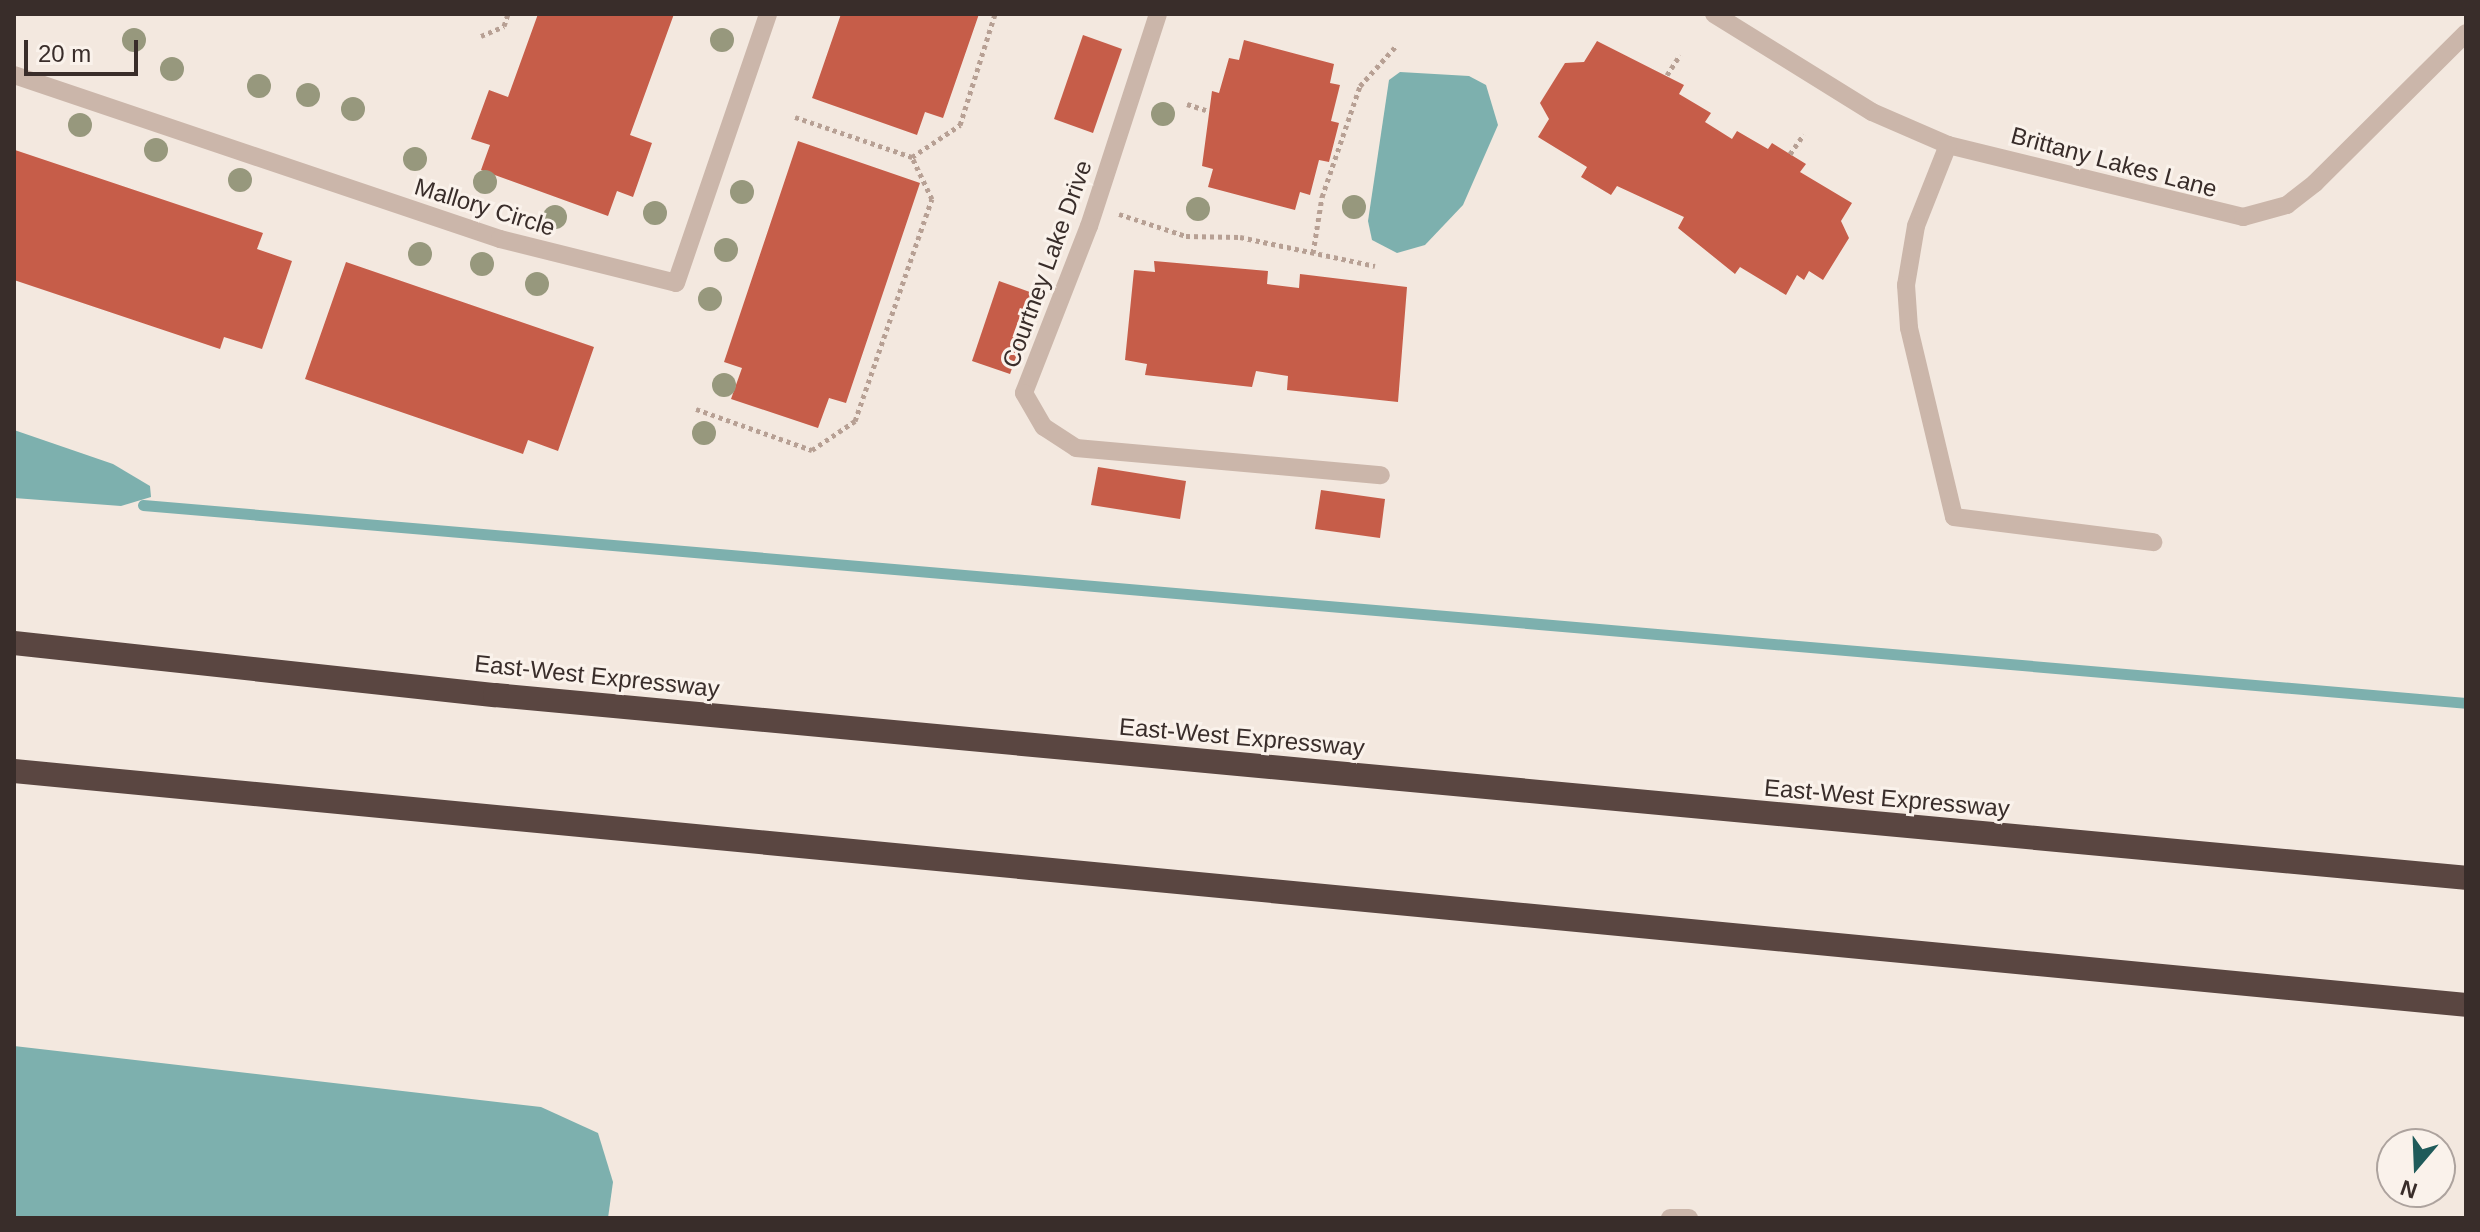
<!DOCTYPE html>
<style>
body{margin:0}
#map{position:relative;width:2480px;height:1232px;overflow:hidden;background:#f3e8df;font-family:Helvetica,sans-serif}
div>[style]{position:absolute}
.water>*{inset:0;background:#7db0ae}
.stream>*{height:11px;margin:-5.5px;padding:0 5.5px;transform-origin:5.5px;border-radius:5.5px;background:#7db0ae}
.building>*{inset:0;background:#c65d49}
.path>*{height:5px;margin-top:-2.5px;transform-origin:0;background:repeating-linear-gradient(90deg,#b7a094 0 4px,transparent 0 8px)}
.lane>*{height:18px;margin:-9px;padding:0 9px;transform-origin:9px;border-radius:9px;background:#cbb6aa}
.highway>*{height:24px;margin:-12px;padding:0 12px;transform-origin:12px;border-radius:12px;background:#5a4641}
.trees>*{width:24px;height:24px;margin:-12px;border-radius:50%;background:#97987d}
span{translate:-50% -50%;white-space:nowrap;text-align:center;line-height:1.15;-webkit-text-stroke:6px #faf2eb;paint-order:stroke}
.street-label{font-size:24px;color:#392d2a}
.frame{position:absolute;inset:0;border:16px solid #392d2a;pointer-events:none}
.north{position:absolute;left:2376px;top:1128px;width:80px;height:80px;box-sizing:border-box;background:#faf2eb;border:2px solid #ada39e;border-radius:50%;rotate:199deg;font-size:22px;font-weight:700;line-height:32px;text-align:center;color:#392d2a}
.north::after{content:'';display:block;margin:auto;width:28px;height:36px;background:#1f5b5a;clip-path:polygon(50% 0,100% 100%,50% 72%,0 100%)}
.scale{position:absolute;left:24px;top:40px;width:114px;height:36px;box-sizing:border-box;border:4px solid #392d2a;border-top:0;padding-left:10px;font-size:24px;line-height:28px;white-space:nowrap;color:#392d2a;-webkit-text-stroke:6px #faf2eb;paint-order:stroke}
</style>
<div id="map">
<div class="water">
<div style="clip-path:polygon(1400px 72px,1469px 76px,1486px 85px,1498px 125px,1463px 205px,1425px 245px,1397px 253px,1372px 240px,1368px 221px,1389px 80px)"></div>
<div style="clip-path:polygon(14px 430px,113px 464px,150px 486px,151px 497px,121px 506px,14px 498px)"></div>
<div style="clip-path:polygon(14px 1046px,541px 1107px,598px 1133px,613px 1182px,608px 1218px,14px 1218px)"></div>
</div>
<div class="stream">
<div style="left:143px;top:505px;width:2331px;rotate:4.87deg"></div>
</div>
<div class="building">
<div style="clip-path:polygon(538px 14px,674px 14px,630px 135px,652px 143px,633px 197px,617px 191px,608px 216px,481px 170px,490px 145px,471px 139px,489px 90px,508px 97px)"></div>
<div style="clip-path:polygon(841px 14px,979px 14px,943px 118px,925px 112px,917px 135px,812px 98px)"></div>
<div style="clip-path:polygon(1083px 35px,1122px 49px,1093px 133px,1054px 119px)"></div>
<div style="clip-path:polygon(1244px 40px,1334px 64px,1330px 83px,1340px 85px,1331px 121px,1339px 123px,1329px 162px,1319px 160px,1310px 195px,1300px 192px,1295px 210px,1208px 187px,1213px 169px,1202px 166px,1212px 91px,1219px 93px,1229px 58px,1239px 60px)"></div>
<div style="clip-path:polygon(1597px 41px,1684px 85px,1679px 94px,1711px 113px,1705px 122px,1732px 139px,1737px 131px,1768px 149px,1772px 143px,1806px 164px,1800px 172px,1852px 203px,1841px 221px,1849px 238px,1823px 280px,1809px 271px,1804px 280px,1797px 275px,1786px 295px,1740px 267px,1735px 274px,1678px 228px,1684px 217px,1617px 186px,1611px 195px,1581px 177px,1587px 167px,1538px 137px,1549px 119px,1540px 103px,1565px 63px,1584px 62px)"></div>
<div style="clip-path:polygon(798px 141px,920px 183px,846px 403px,829px 398px,818px 428px,731px 399px,742px 368px,724px 362px)"></div>
<div style="clip-path:polygon(15px 150px,263px 233px,257px 249px,292px 261px,262px 349px,224px 337px,220px 349px,14px 280px)"></div>
<div style="clip-path:polygon(1154px 261px,1268px 271px,1267px 284px,1299px 288px,1300px 274px,1407px 287px,1398px 402px,1287px 390px,1288px 376px,1256px 371px,1252px 387px,1145px 375px,1147px 364px,1125px 360px,1134px 270px,1155px 272px)"></div>
<div style="clip-path:polygon(346px 262px,594px 347px,558px 451px,528px 440px,523px 454px,305px 379px)"></div>
<div style="clip-path:polygon(999px 281px,1038px 295px,1010px 374px,972px 361px)"></div>
<div style="clip-path:polygon(1098px 467px,1186px 481px,1180px 519px,1091px 505px)"></div>
<div style="clip-path:polygon(1321px 490px,1385px 499px,1380px 538px,1315px 529px)"></div>
</div>
<div class="path">
<div style="left:481px;top:36px;width:25px;rotate:-23deg"></div>
<div style="left:504px;top:26px;width:13px;rotate:-72deg"></div>
<div style="left:1667px;top:75px;width:24px;rotate:-57deg"></div>
<div style="left:1187px;top:104px;width:20px;rotate:18deg"></div>
<div style="left:795px;top:117px;width:124px;rotate:18.9deg"></div>
<div style="left:1790px;top:154px;width:24px;rotate:-55deg"></div>
<div style="left:1119px;top:214px;width:71px;rotate:18.2deg"></div>
<div style="left:1186px;top:236px;width:54px;rotate:1.1deg"></div>
<div style="left:1240px;top:237px;width:138px;rotate:12.1deg"></div>
<div style="left:1313px;top:253px;width:57px;rotate:-80.9deg"></div>
<div style="left:1322px;top:197px;width:117px;rotate:-71.1deg"></div>
<div style="left:1360px;top:86px;width:54px;rotate:-48deg"></div>
<div style="left:696px;top:409px;width:123px;rotate:19.5deg"></div>
<div style="left:812px;top:450px;width:52px;rotate:-34deg"></div>
<div style="left:855px;top:421px;width:235px;rotate:-70.9deg"></div>
<div style="left:932px;top:199px;width:47px;rotate:-115.5deg"></div>
<div style="left:912px;top:157px;width:58px;rotate:-33.7deg"></div>
<div style="left:960px;top:125px;width:116px;rotate:-72.5deg"></div>
</div>
<div class="lane">
<div style="left:1158px;top:14px;width:223px;rotate:108deg"></div>
<div style="left:1089px;top:226px;width:179px;rotate:111.3deg"></div>
<div style="left:1024px;top:393px;width:39px;rotate:60deg"></div>
<div style="left:1044px;top:427px;width:38px;rotate:33deg"></div>
<div style="left:1076px;top:448px;width:306px;rotate:5.1deg"></div>
<div style="left:1714px;top:14px;width:186px;rotate:31.8deg"></div>
<div style="left:1872px;top:112px;width:83px;rotate:23.5deg"></div>
<div style="left:1948px;top:145px;width:304px;rotate:13.7deg"></div>
<div style="left:2243px;top:217px;width:46px;rotate:-15.3deg"></div>
<div style="left:2287px;top:205px;width:36px;rotate:-38deg"></div>
<div style="left:2315px;top:183px;width:213px;rotate:-44.8deg"></div>
<div style="left:14px;top:75px;width:513px;rotate:18.65deg"></div>
<div style="left:500px;top:239px;width:181px;rotate:14deg"></div>
<div style="left:676px;top:283px;width:284px;rotate:-71.1deg"></div>
<div style="left:1948px;top:145px;width:87px;rotate:111.6deg"></div>
<div style="left:1916px;top:226px;width:60px;rotate:99.6deg"></div>
<div style="left:1906px;top:285px;width:43px;rotate:86deg"></div>
<div style="left:1909px;top:328px;width:194px;rotate:76.6deg"></div>
<div style="left:1954px;top:517px;width:201px;rotate:7.2deg"></div>
<div style="left:1670px;top:1218px;width:19px"></div>
</div>
<div class="highway">
<div style="left:14px;top:643px;width:484px;rotate:6.2deg"></div>
<div style="left:495px;top:695px;width:1979px;rotate:5.3deg"></div>
<div style="left:14px;top:771px;width:2463px;rotate:5.45deg"></div>
</div>
<div class="trees">
<div style="left:134px;top:40px"></div>
<div style="left:722px;top:40px"></div>
<div style="left:172px;top:69px"></div>
<div style="left:259px;top:86px"></div>
<div style="left:308px;top:95px"></div>
<div style="left:353px;top:109px"></div>
<div style="left:1163px;top:114px"></div>
<div style="left:80px;top:125px"></div>
<div style="left:156px;top:150px"></div>
<div style="left:415px;top:159px"></div>
<div style="left:240px;top:180px"></div>
<div style="left:485px;top:182px"></div>
<div style="left:742px;top:192px"></div>
<div style="left:1354px;top:207px"></div>
<div style="left:1198px;top:209px"></div>
<div style="left:655px;top:213px"></div>
<div style="left:555px;top:217px"></div>
<div style="left:726px;top:250px"></div>
<div style="left:420px;top:254px"></div>
<div style="left:482px;top:264px"></div>
<div style="left:537px;top:284px"></div>
<div style="left:710px;top:299px"></div>
<div style="left:724px;top:385px"></div>
<div style="left:704px;top:433px"></div>
</div>
<div class="street-label">
<span style="left:2114px;top:162px;rotate:15deg">Brittany Lakes Lane</span>
<span style="left:485px;top:207px;rotate:17deg">Mallory Circle</span>
<span style="left:1047px;top:264px;rotate:-70deg">Courtney Lake Drive</span>
<span style="left:597px;top:676px;rotate:6deg">East-West Expressway</span>
<span style="left:1242px;top:737px;rotate:5deg">East-West Expressway</span>
<span style="left:1887px;top:798px;rotate:5deg">East-West Expressway</span>
</div>
<div class="frame"></div>
<div class="north">N</div>
<div class="scale">20 m</div>
</div>
